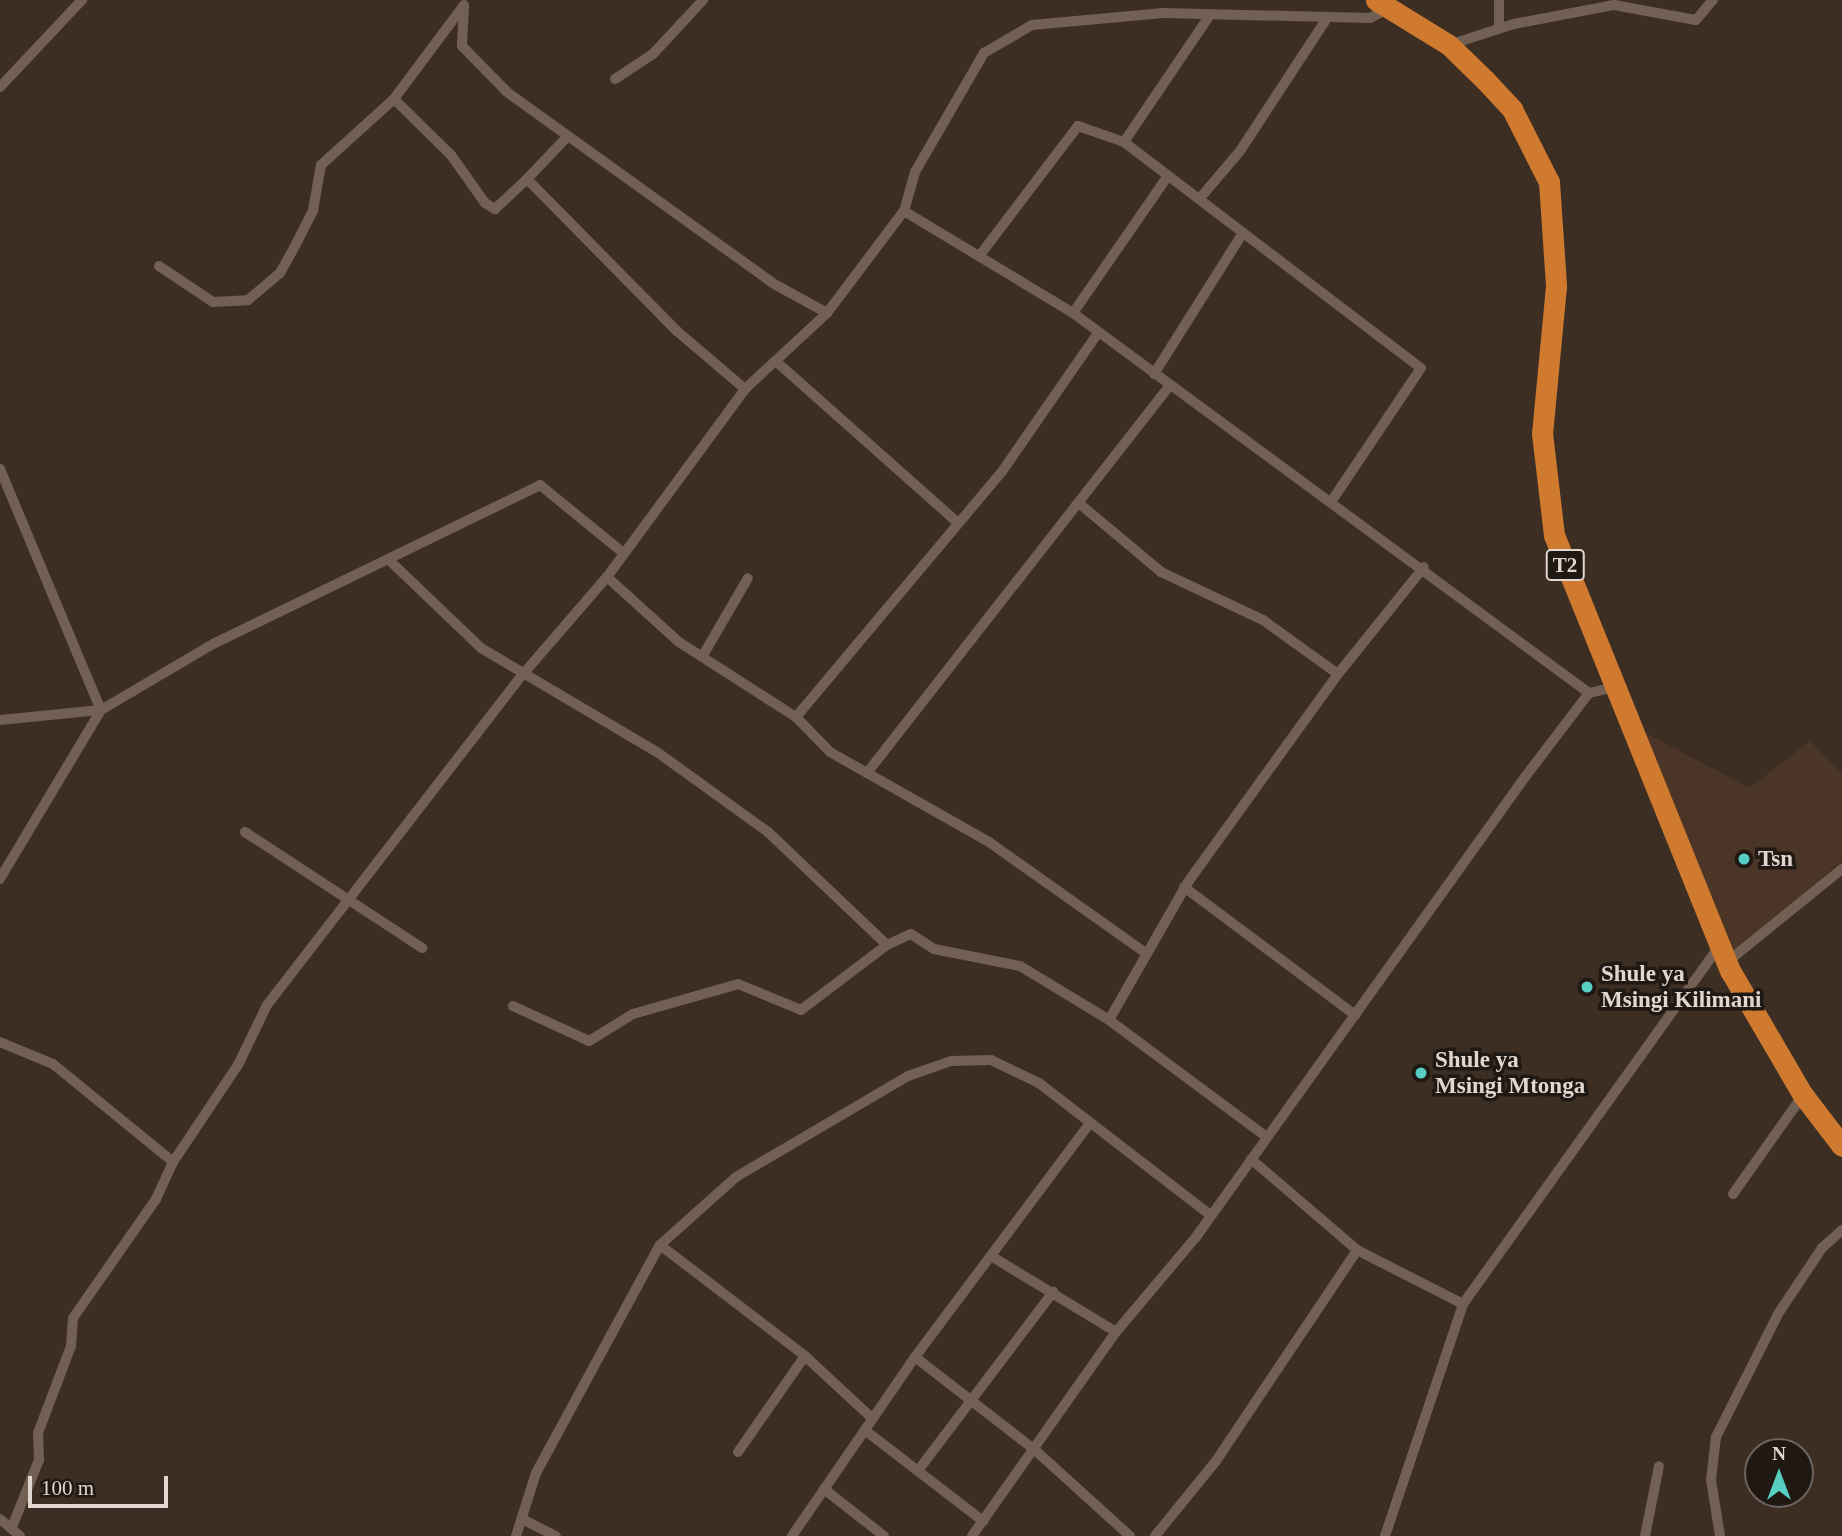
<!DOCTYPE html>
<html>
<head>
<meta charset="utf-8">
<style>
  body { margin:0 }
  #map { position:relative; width:1842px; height:1536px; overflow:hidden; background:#3d2e23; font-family:Georgia,serif }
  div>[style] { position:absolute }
  .built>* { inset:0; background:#4a3526 }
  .street>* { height:10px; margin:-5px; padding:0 5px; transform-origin:5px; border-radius:5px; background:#716053 }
  .highway>* { height:21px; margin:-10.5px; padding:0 10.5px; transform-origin:10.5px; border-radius:10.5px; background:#d07a2f }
  .dots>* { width:19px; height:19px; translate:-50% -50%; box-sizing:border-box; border:4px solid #1f1813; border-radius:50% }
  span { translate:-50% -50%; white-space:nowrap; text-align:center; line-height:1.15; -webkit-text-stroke:7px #1f1813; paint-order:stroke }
  .shield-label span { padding:2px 5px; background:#1f1813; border:2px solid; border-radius:5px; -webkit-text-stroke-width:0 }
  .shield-label { font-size:21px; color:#e2d7d0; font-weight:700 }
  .poi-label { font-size:23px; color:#e2d7d0; font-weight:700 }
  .left { translate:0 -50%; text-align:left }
  .north { position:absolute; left:1744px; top:1438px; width:70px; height:70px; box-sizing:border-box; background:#1f1813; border:2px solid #6d645f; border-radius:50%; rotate:0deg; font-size:19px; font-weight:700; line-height:28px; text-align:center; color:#e2d7d0 }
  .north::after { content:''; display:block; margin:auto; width:24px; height:32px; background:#57cec2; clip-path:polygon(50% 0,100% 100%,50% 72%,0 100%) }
  .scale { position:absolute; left:28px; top:1476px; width:140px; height:32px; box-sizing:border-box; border:4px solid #e2d7d0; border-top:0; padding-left:9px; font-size:21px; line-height:24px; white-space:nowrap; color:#e2d7d0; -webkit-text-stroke:5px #1f1813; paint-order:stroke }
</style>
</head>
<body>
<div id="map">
  <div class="built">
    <div style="clip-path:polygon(1636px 728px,1750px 788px,1810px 741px,1842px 774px,1842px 861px,1730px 955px)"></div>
  </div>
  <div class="street">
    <div style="left:1499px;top:0;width:29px;rotate:90deg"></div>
    <div style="left:464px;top:5px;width:117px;rotate:126.7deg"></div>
    <div style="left:394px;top:99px;width:80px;rotate:44.5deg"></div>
    <div style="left:451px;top:155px;width:59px;rotate:54.7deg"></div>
    <div style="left:485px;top:203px;width:12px;rotate:31deg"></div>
    <div style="left:495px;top:209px;width:44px;rotate:-43.2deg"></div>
    <div style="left:527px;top:179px;width:214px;rotate:45.4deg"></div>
    <div style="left:677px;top:331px;width:89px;rotate:40.5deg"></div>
    <div style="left:464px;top:7px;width:39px;rotate:93deg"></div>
    <div style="left:462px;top:46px;width:64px;rotate:45.6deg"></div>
    <div style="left:507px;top:92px;width:331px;rotate:35.7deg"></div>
    <div style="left:776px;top:285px;width:58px;rotate:28.8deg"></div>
    <div style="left:1449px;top:45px;width:68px;rotate:-17.9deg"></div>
    <div style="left:1514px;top:24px;width:102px;rotate:-10.8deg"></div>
    <div style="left:1614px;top:5px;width:83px;rotate:10.4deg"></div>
    <div style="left:1696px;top:20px;width:26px;rotate:-50deg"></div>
    <div style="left:615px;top:79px;width:45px;rotate:-33.3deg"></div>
    <div style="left:653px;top:54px;width:74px;rotate:-47.2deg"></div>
    <div style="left:0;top:87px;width:120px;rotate:-46.7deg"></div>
    <div style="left:1124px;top:142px;width:153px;rotate:-55.9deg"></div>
    <div style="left:527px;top:179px;width:58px;rotate:-46.4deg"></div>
    <div style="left:1201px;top:197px;width:60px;rotate:-49.7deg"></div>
    <div style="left:1240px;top:151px;width:159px;rotate:-56.8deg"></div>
    <div style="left:904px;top:211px;width:197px;rotate:31.1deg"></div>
    <div style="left:1073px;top:313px;width:641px;rotate:36.37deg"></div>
    <div style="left:980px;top:255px;width:162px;rotate:-52.8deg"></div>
    <div style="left:1078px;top:126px;width:49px;rotate:19.2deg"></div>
    <div style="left:1124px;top:142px;width:373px;rotate:37.3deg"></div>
    <div style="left:1421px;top:368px;width:158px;rotate:123.9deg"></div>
    <div style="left:159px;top:266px;width:65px;rotate:33.7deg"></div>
    <div style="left:213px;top:302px;width:35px;rotate:-3deg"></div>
    <div style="left:248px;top:300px;width:42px;rotate:-40.2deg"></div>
    <div style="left:280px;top:273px;width:33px;rotate:-61deg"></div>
    <div style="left:296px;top:244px;width:38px;rotate:-63deg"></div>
    <div style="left:313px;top:210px;width:46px;rotate:-79.9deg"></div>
    <div style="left:321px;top:165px;width:98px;rotate:-42.1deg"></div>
    <div style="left:1073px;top:313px;width:167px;rotate:-55.3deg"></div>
    <div style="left:779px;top:364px;width:239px;rotate:41.6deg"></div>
    <div style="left:1154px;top:374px;width:165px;rotate:-57.8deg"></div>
    <div style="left:0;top:469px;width:261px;rotate:67.3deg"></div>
    <div style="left:101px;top:710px;width:197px;rotate:120.9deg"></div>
    <div style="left:1081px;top:505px;width:104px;rotate:39.9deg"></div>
    <div style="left:1161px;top:572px;width:113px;rotate:25.2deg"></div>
    <div style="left:1263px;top:620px;width:92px;rotate:35.8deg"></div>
    <div style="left:389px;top:560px;width:127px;rotate:43.7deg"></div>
    <div style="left:481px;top:648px;width:204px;rotate:30.6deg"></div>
    <div style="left:657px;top:752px;width:137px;rotate:35.8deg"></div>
    <div style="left:768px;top:832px;width:164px;rotate:43.5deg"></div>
    <div style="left:607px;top:577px;width:97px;rotate:42.1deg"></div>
    <div style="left:679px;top:642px;width:139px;rotate:32.7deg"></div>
    <div style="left:796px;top:717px;width:49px;rotate:45.8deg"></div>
    <div style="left:830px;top:752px;width:183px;rotate:29.5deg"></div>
    <div style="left:989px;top:842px;width:189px;rotate:35.3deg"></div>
    <div style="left:702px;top:657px;width:91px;rotate:-59.8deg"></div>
    <div style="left:796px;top:717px;width:319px;rotate:-50deg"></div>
    <div style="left:1001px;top:473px;width:170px;rotate:-55.3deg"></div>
    <div style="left:0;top:720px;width:101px;rotate:-5.7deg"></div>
    <div style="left:101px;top:710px;width:130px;rotate:-30.5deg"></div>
    <div style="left:213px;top:644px;width:364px;rotate:-25.9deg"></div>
    <div style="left:540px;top:485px;width:104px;rotate:39.2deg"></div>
    <div style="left:867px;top:773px;width:490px;rotate:-52deg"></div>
    <div style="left:245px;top:832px;width:212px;rotate:33.2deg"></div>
    <div style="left:1184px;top:887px;width:214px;rotate:36.8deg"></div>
    <div style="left:1727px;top:962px;width:148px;rotate:-39deg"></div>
    <div style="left:513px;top:1006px;width:84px;rotate:24.7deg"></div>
    <div style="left:589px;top:1041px;width:52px;rotate:-31.5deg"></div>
    <div style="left:633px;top:1014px;width:109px;rotate:-15.9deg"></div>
    <div style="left:738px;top:984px;width:68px;rotate:22.4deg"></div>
    <div style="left:801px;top:1010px;width:108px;rotate:-37.1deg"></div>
    <div style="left:887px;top:945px;width:26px;rotate:-25deg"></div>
    <div style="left:911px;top:934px;width:27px;rotate:33deg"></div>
    <div style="left:934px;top:949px;width:88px;rotate:11.2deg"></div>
    <div style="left:1020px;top:966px;width:104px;rotate:31.2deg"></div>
    <div style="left:1109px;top:1020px;width:193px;rotate:36.6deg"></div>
    <div style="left:1109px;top:1020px;width:159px;rotate:-60.2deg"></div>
    <div style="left:1188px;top:882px;width:256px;rotate:-54.2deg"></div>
    <div style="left:1338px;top:674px;width:137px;rotate:-51.2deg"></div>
    <div style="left:0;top:1042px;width:57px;rotate:22.5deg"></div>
    <div style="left:53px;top:1064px;width:155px;rotate:39.2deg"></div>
    <div style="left:1251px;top:1159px;width:140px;rotate:40.6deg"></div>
    <div style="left:1357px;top:1250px;width:119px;rotate:27deg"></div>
    <div style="left:1733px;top:1194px;width:121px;rotate:-54.7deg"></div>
    <div style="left:660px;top:1245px;width:183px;rotate:37.4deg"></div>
    <div style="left:805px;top:1356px;width:91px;rotate:42.8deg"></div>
    <div style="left:991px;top:1256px;width:146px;rotate:31.3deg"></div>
    <div style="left:915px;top:1357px;width:152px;rotate:37.8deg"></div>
    <div style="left:1035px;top:1450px;width:128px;rotate:42.2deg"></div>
    <div style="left:866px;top:1431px;width:148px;rotate:37.6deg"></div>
    <div style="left:738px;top:1452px;width:117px;rotate:-55.1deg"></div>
    <div style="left:920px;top:1468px;width:221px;rotate:-52.9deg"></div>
    <div style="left:824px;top:1489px;width:76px;rotate:38.1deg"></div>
    <div style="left:0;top:1519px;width:26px;rotate:40deg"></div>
    <div style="left:522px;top:1519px;width:38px;rotate:27deg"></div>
    <div style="left:12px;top:1527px;width:72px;rotate:-68.1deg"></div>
    <div style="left:39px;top:1460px;width:27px;rotate:-92deg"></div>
    <div style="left:38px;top:1433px;width:93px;rotate:-69.2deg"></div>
    <div style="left:71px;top:1346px;width:28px;rotate:-86deg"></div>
    <div style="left:73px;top:1318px;width:145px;rotate:-55.1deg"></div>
    <div style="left:156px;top:1199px;width:41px;rotate:-65.3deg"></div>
    <div style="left:173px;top:1162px;width:117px;rotate:-56.2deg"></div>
    <div style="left:238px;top:1065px;width:67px;rotate:-64.2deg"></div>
    <div style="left:267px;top:1005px;width:420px;rotate:-52.3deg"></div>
    <div style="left:524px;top:673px;width:127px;rotate:-49.2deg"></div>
    <div style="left:607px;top:577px;width:233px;rotate:-53.7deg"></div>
    <div style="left:745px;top:389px;width:112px;rotate:-42.8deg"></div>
    <div style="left:827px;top:313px;width:128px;rotate:-53deg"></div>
    <div style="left:904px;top:211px;width:41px;rotate:-74.2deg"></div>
    <div style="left:915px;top:172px;width:138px;rotate:-59.9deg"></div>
    <div style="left:984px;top:53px;width:56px;rotate:-30.3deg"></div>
    <div style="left:1032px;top:25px;width:132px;rotate:-5.2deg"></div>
    <div style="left:1163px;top:13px;width:207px;rotate:1.4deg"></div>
    <div style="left:1370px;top:18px;width:17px;rotate:-28deg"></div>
    <div style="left:516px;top:1536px;width:66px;rotate:-72.4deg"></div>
    <div style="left:536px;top:1473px;width:260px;rotate:-61.5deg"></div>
    <div style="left:660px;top:1245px;width:102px;rotate:-41.8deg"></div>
    <div style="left:736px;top:1177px;width:199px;rotate:-30.4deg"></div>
    <div style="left:908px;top:1076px;width:46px;rotate:-19.2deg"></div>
    <div style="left:951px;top:1061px;width:40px;rotate:-1.4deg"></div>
    <div style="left:991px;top:1060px;width:53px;rotate:25.6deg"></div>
    <div style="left:1039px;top:1083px;width:215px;rotate:37.6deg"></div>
    <div style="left:792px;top:1536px;width:217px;rotate:-55.5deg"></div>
    <div style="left:915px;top:1357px;width:289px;rotate:-53.2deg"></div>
    <div style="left:972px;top:1536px;width:250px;rotate:-54.8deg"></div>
    <div style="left:1116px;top:1332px;width:124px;rotate:-49.9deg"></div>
    <div style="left:1196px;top:1237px;width:566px;rotate:-54.43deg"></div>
    <div style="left:1525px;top:777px;width:106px;rotate:-52.7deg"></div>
    <div style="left:1589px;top:693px;width:26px;rotate:-13deg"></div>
    <div style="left:1155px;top:1536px;width:97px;rotate:-50.9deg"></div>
    <div style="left:1216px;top:1461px;width:254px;rotate:-56.2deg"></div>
    <div style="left:1385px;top:1536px;width:245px;rotate:-71.4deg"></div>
    <div style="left:1463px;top:1304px;width:442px;rotate:-54.4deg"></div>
    <div style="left:1645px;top:1536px;width:71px;rotate:-78.7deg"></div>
    <div style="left:1720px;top:1536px;width:57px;rotate:-99.1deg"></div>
    <div style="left:1711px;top:1480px;width:43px;rotate:-83.4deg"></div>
    <div style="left:1716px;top:1437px;width:138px;rotate:-63.2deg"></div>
    <div style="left:1778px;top:1314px;width:79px;rotate:-56.3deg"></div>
    <div style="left:1822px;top:1248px;width:27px;rotate:-42deg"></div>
  </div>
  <div class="highway">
    <div style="left:1376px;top:0;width:86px;rotate:31.7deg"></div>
    <div style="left:1449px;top:45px;width:50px;rotate:44.2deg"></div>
    <div style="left:1485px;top:80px;width:40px;rotate:47deg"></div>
    <div style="left:1512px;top:109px;width:82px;rotate:63.1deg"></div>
    <div style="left:1549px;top:182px;width:104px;rotate:86.1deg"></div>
    <div style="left:1556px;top:286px;width:148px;rotate:95.4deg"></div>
    <div style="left:1542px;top:433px;width:103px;rotate:83.3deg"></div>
    <div style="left:1554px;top:535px;width:471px;rotate:68deg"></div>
    <div style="left:1731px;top:972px;width:143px;rotate:59.7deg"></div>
    <div style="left:1803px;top:1095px;width:64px;rotate:52.6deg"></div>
  </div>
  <div class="dots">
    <div style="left:1744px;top:859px;background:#57cec2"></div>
    <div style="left:1587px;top:987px;background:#57cec2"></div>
    <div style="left:1421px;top:1073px;background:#57cec2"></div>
  </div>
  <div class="shield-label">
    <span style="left:1565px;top:565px">T2</span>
  </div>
  <div class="poi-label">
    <span class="left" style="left:1758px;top:859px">Tsn</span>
    <span class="left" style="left:1601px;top:987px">Shule ya<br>Msingi Kilimani</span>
    <span class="left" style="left:1435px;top:1073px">Shule ya<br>Msingi Mtonga</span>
  </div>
  <div class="north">N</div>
  <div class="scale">100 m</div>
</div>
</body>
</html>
